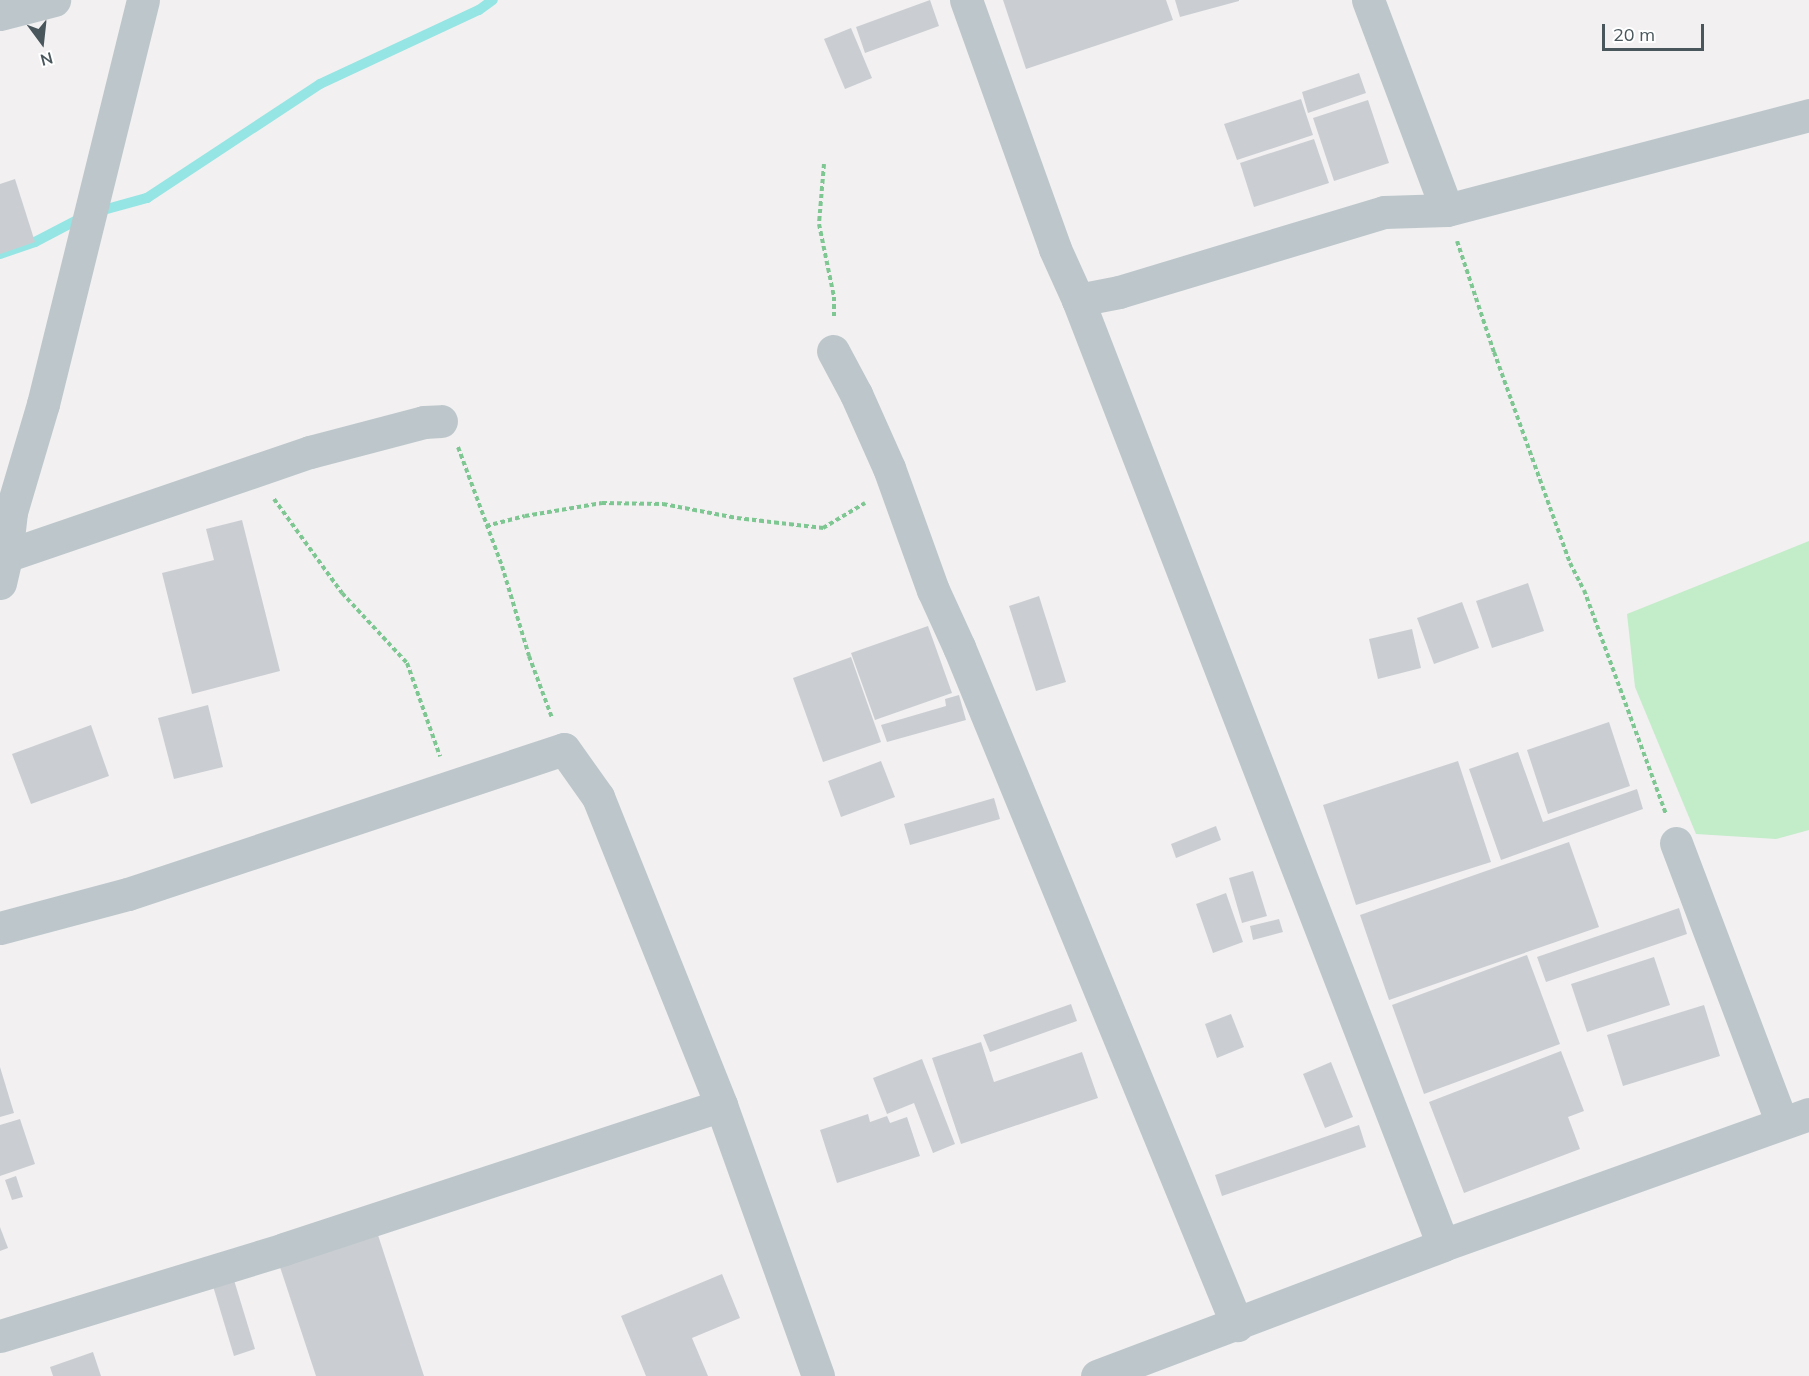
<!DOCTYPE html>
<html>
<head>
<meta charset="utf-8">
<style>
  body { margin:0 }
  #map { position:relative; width:1809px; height:1376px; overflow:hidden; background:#f2f0f1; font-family:Mulish,sans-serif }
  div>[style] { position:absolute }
  .green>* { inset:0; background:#c3ecc9 }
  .stream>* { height:10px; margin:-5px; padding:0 5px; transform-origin:5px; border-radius:5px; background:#94e5e3 }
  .building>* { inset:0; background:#caced2 }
  .path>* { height:4px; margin-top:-2px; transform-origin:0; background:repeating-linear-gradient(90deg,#7ec792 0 4.5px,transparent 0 7.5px) }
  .minor>* { height:33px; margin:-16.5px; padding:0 16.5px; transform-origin:16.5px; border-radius:16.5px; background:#bdc7cb }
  span { translate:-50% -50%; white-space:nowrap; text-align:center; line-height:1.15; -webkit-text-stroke:4.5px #fff; paint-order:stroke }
  .north { position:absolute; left:12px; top:12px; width:60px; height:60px; -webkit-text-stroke:4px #fff; paint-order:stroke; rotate:165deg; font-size:16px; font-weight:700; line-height:24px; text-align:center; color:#49575c }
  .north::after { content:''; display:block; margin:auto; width:21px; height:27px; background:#49575c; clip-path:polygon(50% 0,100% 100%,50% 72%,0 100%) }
  .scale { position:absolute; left:1602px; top:24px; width:102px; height:27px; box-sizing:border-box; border:3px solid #49575c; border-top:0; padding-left:8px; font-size:18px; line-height:21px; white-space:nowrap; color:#49575c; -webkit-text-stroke:4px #fff; paint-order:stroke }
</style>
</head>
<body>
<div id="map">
  <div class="green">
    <div style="clip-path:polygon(1809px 541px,1809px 830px,1776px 839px,1696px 834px,1635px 687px,1627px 614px)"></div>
  </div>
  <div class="stream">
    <div style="left:96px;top:212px;width:53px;rotate:-15.4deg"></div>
    <div style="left:147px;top:198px;width:207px;rotate:-33.4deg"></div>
    <div style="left:320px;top:84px;width:175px;rotate:-25deg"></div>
    <div style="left:479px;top:10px;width:17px;rotate:-36deg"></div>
    <div style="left:0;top:254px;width:37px;rotate:-19deg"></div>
    <div style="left:35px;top:242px;width:52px;rotate:-27.6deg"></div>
  </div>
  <div class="building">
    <div style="clip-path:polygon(930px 0,939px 26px,865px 53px,856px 27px)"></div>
    <div style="clip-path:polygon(1003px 0,1166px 0,1173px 20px,1026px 69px)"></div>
    <div style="clip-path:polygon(1175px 0,1239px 0,1239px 1px,1180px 17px)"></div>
    <div style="clip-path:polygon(851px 28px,872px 78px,845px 89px,824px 39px)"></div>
    <div style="clip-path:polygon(1359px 73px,1366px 93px,1308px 113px,1302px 92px)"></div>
    <div style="clip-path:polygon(1301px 99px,1313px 135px,1237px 160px,1224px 124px)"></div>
    <div style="clip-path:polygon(1368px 100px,1389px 163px,1334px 181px,1313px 118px)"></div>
    <div style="clip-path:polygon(1314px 139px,1329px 183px,1254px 207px,1240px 163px)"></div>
    <div style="clip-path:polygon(15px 179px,35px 242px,0 254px,0 184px)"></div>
    <div style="clip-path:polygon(242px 520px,280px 671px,192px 694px,162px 573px,214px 560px,206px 529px)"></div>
    <div style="clip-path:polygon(1528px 583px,1544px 631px,1492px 648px,1476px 601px)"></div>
    <div style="clip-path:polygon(1039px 596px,1066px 682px,1036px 691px,1009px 606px)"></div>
    <div style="clip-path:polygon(1462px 602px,1479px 648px,1434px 664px,1417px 618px)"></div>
    <div style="clip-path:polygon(928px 626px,952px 693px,875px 720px,851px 653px)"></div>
    <div style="clip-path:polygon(1412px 629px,1421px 668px,1378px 679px,1369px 639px)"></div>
    <div style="clip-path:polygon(851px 657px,881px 742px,823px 762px,793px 678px)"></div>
    <div style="clip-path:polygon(959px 695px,966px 720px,887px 742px,881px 725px,946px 706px,945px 699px)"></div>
    <div style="clip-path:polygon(208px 705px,223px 767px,174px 779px,158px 718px)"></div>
    <div style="clip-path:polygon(1609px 722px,1630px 786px,1548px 814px,1527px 750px)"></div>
    <div style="clip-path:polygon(91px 725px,109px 776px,31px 804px,12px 754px)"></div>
    <div style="clip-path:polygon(1518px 752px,1543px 822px,1637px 789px,1643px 809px,1501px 860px,1469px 769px)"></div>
    <div style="clip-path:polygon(881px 761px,895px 797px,841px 817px,828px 781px)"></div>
    <div style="clip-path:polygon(1458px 761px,1491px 862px,1356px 905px,1323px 805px)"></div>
    <div style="clip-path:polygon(994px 798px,1000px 819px,910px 845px,904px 824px)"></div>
    <div style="clip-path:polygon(1216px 826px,1221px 840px,1176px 858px,1171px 844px)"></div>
    <div style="clip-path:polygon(1569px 842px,1599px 927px,1389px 1000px,1360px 915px)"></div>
    <div style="clip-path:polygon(1253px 871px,1267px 916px,1242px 923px,1229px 878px)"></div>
    <div style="clip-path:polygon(1226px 893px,1243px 942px,1213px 953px,1196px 904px)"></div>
    <div style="clip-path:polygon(1679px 908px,1687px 934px,1546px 982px,1537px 957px)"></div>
    <div style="clip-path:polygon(1279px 919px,1283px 932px,1253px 940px,1250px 926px)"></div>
    <div style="clip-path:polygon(1527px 955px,1560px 1044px,1424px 1094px,1392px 1005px)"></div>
    <div style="clip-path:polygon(1654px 957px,1670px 1005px,1587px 1032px,1571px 984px)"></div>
    <div style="clip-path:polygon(1071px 1004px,1077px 1021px,990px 1052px,983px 1035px)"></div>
    <div style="clip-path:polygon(1704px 1005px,1720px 1056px,1623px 1086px,1607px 1035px)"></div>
    <div style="clip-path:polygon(1231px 1014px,1244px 1047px,1217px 1058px,1205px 1024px)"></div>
    <div style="clip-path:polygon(981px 1042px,994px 1082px,1082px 1052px,1098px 1098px,961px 1144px,932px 1058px)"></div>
    <div style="clip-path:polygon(1561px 1051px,1584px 1111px,1568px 1117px,1580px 1149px,1464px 1193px,1429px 1102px)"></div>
    <div style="clip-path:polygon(922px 1059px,955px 1144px,933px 1153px,914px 1103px,887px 1114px,873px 1078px)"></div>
    <div style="clip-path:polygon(1331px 1062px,1353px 1117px,1325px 1128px,1303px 1074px)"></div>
    <div style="clip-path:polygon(0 1067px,14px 1113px,0 1117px)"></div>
    <div style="clip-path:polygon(868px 1114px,870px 1122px,887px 1116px,890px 1123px,907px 1117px,920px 1156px,837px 1183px,820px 1130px)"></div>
    <div style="clip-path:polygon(20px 1119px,35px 1164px,0 1176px,0 1125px)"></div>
    <div style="clip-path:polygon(1359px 1125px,1366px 1147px,1222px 1196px,1215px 1175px)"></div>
    <div style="clip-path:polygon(16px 1176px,23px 1197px,12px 1200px,5px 1180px)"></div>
    <div style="clip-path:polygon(0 1227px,8px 1248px,0 1251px)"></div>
    <div style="clip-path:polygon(377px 1232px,424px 1376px,316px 1376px,279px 1264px)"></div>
    <div style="clip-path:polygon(722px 1274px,740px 1318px,692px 1338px,708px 1376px,646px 1376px,621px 1316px)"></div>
    <div style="clip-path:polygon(234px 1280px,255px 1349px,234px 1356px,213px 1286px)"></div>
    <div style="clip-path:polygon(93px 1352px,101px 1376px,53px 1376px,50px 1367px)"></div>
  </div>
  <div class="path">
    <div style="left:824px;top:164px;width:60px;rotate:94.8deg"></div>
    <div style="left:819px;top:224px;width:75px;rotate:78.4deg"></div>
    <div style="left:834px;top:297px;width:20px;rotate:90deg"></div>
    <div style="left:1457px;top:241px;width:117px;rotate:71.6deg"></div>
    <div style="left:1494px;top:352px;width:224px;rotate:70.2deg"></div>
    <div style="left:1570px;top:563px;width:30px;rotate:63deg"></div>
    <div style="left:1584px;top:590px;width:239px;rotate:69.9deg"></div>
    <div style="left:458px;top:447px;width:127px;rotate:69.7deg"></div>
    <div style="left:502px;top:566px;width:94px;rotate:73.3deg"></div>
    <div style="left:529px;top:656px;width:66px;rotate:69.6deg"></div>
    <div style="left:274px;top:499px;width:116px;rotate:54.1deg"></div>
    <div style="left:342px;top:593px;width:96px;rotate:47.1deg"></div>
    <div style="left:407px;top:663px;width:99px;rotate:70.5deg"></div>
    <div style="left:486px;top:526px;width:40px;rotate:-14.4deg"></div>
    <div style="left:525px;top:516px;width:78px;rotate:-9.6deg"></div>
    <div style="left:602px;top:503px;width:61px;rotate:0.9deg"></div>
    <div style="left:663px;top:504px;width:75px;rotate:10.7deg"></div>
    <div style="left:737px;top:518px;width:87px;rotate:6.6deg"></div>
    <div style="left:823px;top:528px;width:49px;rotate:-30.8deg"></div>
  </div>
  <div class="minor">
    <div style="left:966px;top:0;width:264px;rotate:70.3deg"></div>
    <div style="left:1055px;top:249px;width:56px;rotate:65.7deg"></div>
    <div style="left:1078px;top:300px;width:1013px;rotate:68.88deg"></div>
    <div style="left:1368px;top:0;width:224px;rotate:69.4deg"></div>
    <div style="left:0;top:14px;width:56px;rotate:-14.5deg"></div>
    <div style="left:1078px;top:300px;width:42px;rotate:-11deg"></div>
    <div style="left:1119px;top:292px;width:277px;rotate:-16.8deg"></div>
    <div style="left:1384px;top:212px;width:63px;rotate:-1.8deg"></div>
    <div style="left:1447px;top:210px;width:374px;rotate:-14.7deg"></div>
    <div style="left:833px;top:351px;width:49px;rotate:61.9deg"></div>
    <div style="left:856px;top:394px;width:81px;rotate:66deg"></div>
    <div style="left:889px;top:468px;width:130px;rotate:70.2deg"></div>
    <div style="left:933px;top:590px;width:63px;rotate:65.5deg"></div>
    <div style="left:959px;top:647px;width:733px;rotate:67.7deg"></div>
    <div style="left:0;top:558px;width:328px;rotate:-18.9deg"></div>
    <div style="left:310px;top:452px;width:118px;rotate:-14.7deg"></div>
    <div style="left:424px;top:422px;width:17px;rotate:-3deg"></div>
    <div style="left:0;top:583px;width:28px;rotate:-77deg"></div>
    <div style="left:6px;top:556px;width:44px;rotate:-83.5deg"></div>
    <div style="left:11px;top:512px;width:113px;rotate:-73.5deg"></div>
    <div style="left:43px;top:404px;width:416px;rotate:-76.1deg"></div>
    <div style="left:1676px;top:843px;width:299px;rotate:69.3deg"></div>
    <div style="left:0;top:928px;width:132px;rotate:-14.9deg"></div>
    <div style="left:128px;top:894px;width:459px;rotate:-18.4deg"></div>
    <div style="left:564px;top:749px;width:59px;rotate:54.7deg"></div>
    <div style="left:598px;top:797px;width:332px;rotate:68.2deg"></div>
    <div style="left:721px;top:1105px;width:288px;rotate:70.3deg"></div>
    <div style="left:0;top:1336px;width:297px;rotate:-17deg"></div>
    <div style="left:284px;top:1249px;width:460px;rotate:-18.2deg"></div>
    <div style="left:1097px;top:1376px;width:370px;rotate:-20.7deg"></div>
    <div style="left:1443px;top:1245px;width:389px;rotate:-19.7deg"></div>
  </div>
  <div class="north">N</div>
  <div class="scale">20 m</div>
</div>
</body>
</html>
